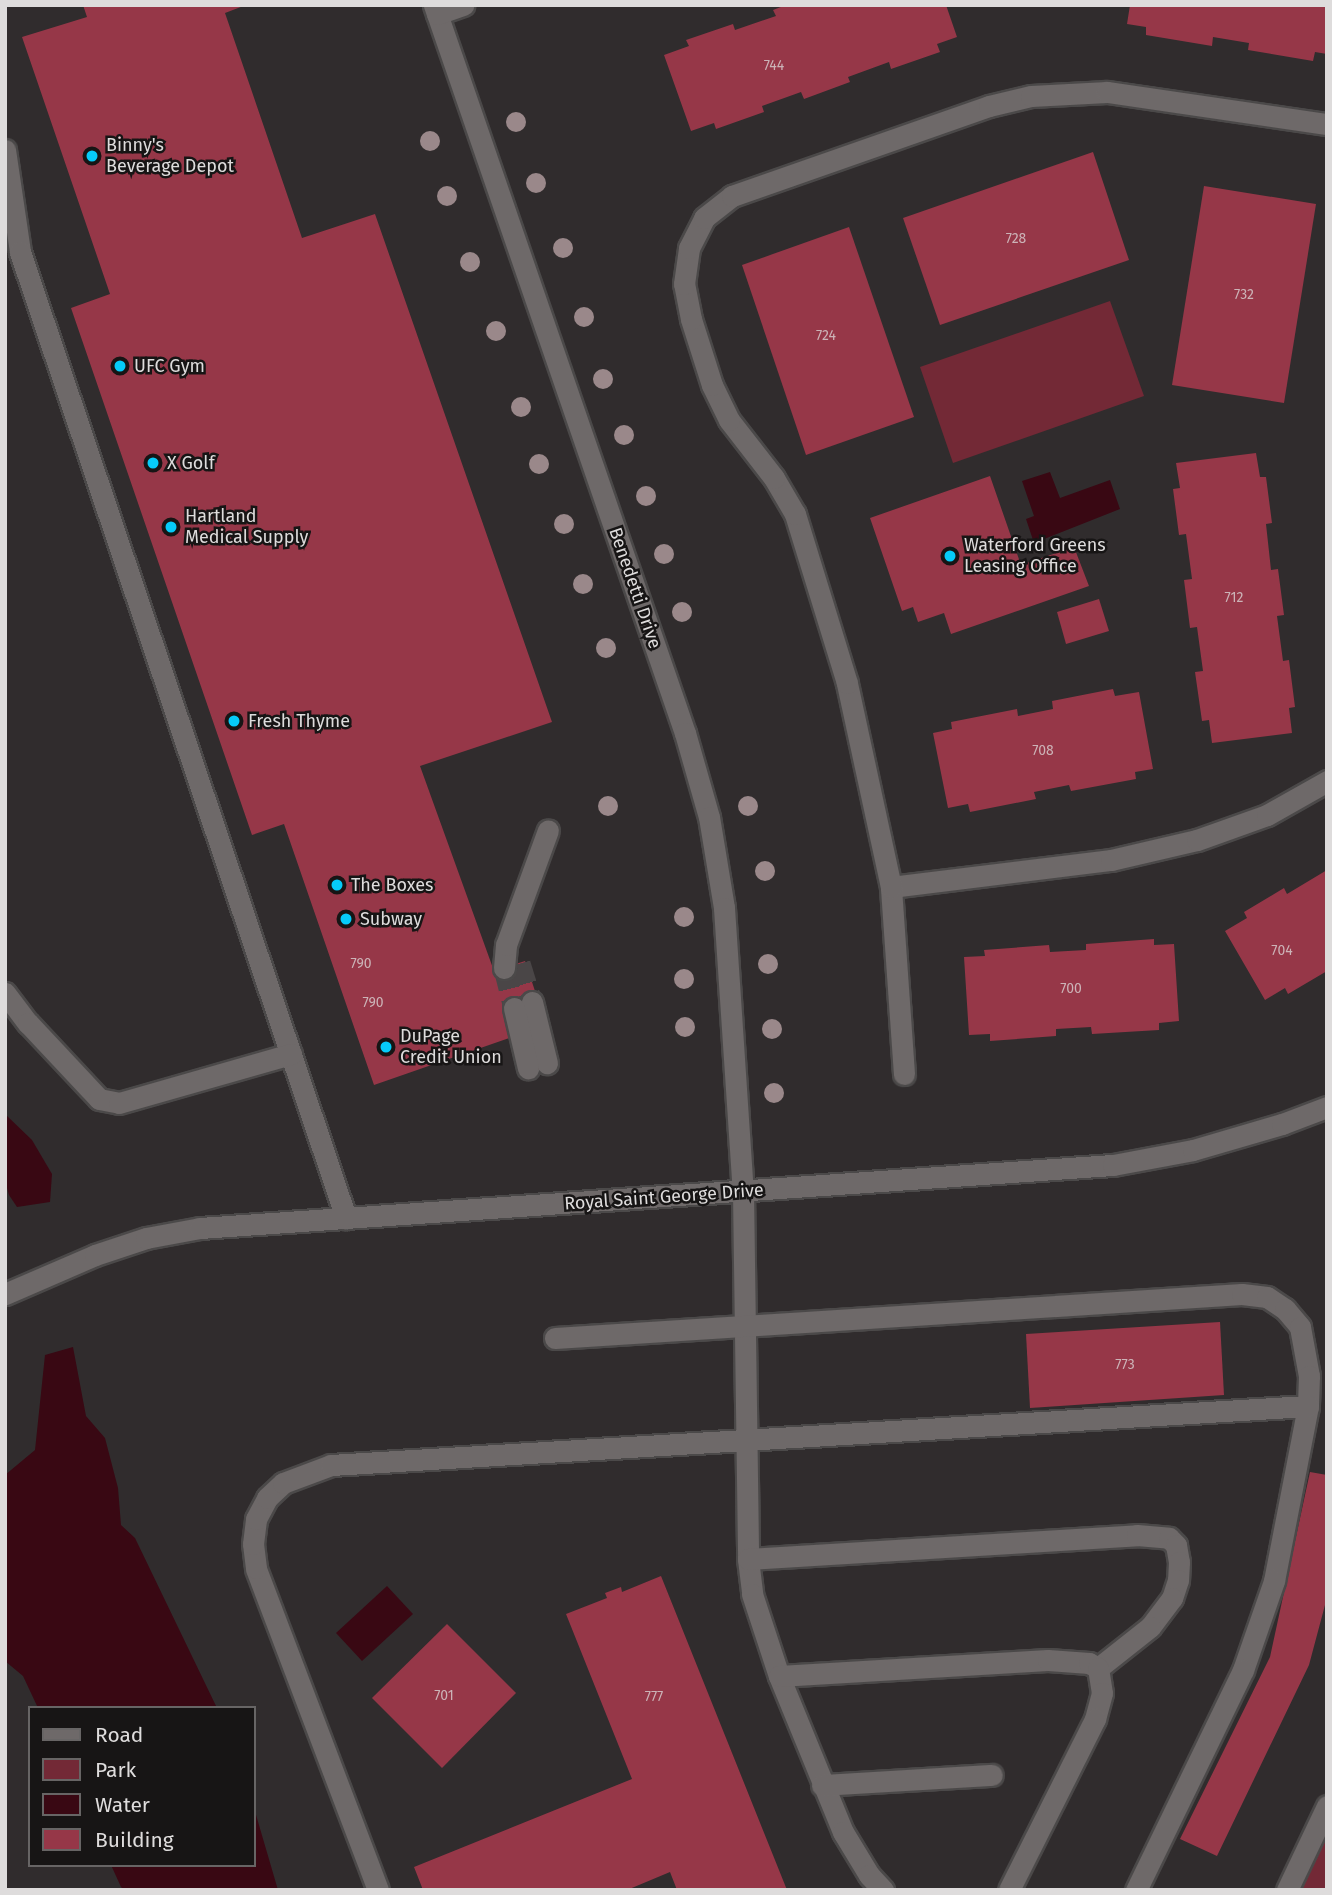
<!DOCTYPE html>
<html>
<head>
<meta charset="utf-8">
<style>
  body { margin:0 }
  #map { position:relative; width:1332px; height:1895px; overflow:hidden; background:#302c2d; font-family:"Fira Sans",sans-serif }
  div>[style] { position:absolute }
  .green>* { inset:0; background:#732936 }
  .water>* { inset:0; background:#390813 }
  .building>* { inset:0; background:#963748 }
  .minor-tunnel>* { height:21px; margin-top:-10.5px; transform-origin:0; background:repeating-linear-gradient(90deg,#4a4647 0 21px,transparent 0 31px) }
  .roads { filter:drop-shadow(2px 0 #4b4949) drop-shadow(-2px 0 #4b4949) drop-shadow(0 2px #4b4949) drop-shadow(0 -2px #4b4949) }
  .minor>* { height:21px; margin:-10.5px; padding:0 10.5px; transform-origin:10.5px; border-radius:10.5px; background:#6e6969 }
  .trees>* { width:20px; height:20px; margin:-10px; border-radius:50%; background:#9a888a }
  .dots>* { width:19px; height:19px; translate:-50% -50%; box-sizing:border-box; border:4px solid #171515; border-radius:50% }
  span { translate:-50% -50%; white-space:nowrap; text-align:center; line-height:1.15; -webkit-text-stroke:5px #171515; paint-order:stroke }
  .number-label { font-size:14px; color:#ccb3b7 }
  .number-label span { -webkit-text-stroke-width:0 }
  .poi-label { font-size:18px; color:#dedcdc }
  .left { translate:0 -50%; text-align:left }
  .street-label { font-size:18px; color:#dedcdc }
  .frame { position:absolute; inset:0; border:7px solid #dedcdc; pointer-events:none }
  .legend { position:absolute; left:28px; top:1706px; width:228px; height:161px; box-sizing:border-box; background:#171515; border:2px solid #676565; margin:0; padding:9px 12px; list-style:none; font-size:21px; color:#dedcdc }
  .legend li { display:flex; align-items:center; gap:14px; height:35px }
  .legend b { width:35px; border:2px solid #676565 }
</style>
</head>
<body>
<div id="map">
  <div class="green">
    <div style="clip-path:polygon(1110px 301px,1144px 396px,953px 463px,920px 367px)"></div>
    <div style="clip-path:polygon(1327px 1808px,1327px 1890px,1287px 1890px)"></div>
  </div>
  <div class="water">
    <div style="clip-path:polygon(1050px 472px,1060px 498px,1110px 480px,1120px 509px,1034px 543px,1026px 519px,1034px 516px,1022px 481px)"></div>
    <div style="clip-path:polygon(5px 1114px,32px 1140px,52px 1174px,50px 1202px,17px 1207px,9px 1195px,5px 1181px)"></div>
    <div style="clip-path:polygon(73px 1347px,86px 1416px,105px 1438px,118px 1488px,121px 1525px,135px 1538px,217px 1708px,38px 1708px,23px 1676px,5px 1661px,5px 1475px,35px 1450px,45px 1355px)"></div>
    <div style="clip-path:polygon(387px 1586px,413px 1614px,362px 1661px,336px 1633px)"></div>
    <div style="clip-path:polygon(254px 1808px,278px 1890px,124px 1890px,121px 1887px,111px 1865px,254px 1865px)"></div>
  </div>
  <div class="building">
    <div style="clip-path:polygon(83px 5px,246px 5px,225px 13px,302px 238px,375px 214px,552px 722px,420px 766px,494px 971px,525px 961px,538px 1000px,515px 1036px,374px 1085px,284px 824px,252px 835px,71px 308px,110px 294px,22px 37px,87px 17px)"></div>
    <div style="clip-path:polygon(786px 5px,946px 5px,957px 37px,937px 44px,940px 52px,891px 69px,889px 62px,848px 77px,850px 82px,804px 99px,801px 92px,762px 106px,764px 112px,716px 129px,714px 123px,691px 131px,664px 55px,689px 46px,686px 40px,733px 24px,735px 30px,776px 16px,773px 10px)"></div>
    <div style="clip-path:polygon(1130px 5px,1327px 5px,1327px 54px,1315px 52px,1313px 61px,1248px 50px,1249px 43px,1213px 37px,1212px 46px,1146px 35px,1146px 27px,1127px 24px)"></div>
    <div style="clip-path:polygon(1093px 152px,1129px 260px,940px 325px,903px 218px)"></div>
    <div style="clip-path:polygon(1204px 186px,1316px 204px,1284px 403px,1172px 385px)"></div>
    <div style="clip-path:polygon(849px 227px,914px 417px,806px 455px,742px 265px)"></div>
    <div style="clip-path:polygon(1256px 453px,1260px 477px,1266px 477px,1272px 523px,1266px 524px,1271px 570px,1278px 569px,1284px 615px,1277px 616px,1283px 661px,1289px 660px,1295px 707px,1289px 708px,1292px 733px,1212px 743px,1209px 720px,1202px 721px,1195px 672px,1203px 671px,1197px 627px,1190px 628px,1184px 580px,1192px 579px,1186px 534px,1179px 535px,1173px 489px,1180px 488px,1176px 463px)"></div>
    <div style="clip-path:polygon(990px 476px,1021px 565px,1074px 547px,1089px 586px,951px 634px,944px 613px,918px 622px,913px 607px,902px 611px,870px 518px)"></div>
    <div style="clip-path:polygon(1099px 599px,1109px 631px,1066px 644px,1057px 612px)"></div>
    <div style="clip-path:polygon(1113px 689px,1115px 696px,1139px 692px,1153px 769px,1135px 772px,1136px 779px,1071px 791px,1069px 785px,1034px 792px,1036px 799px,970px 812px,968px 804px,948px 808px,933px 733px,952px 729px,951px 722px,1017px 709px,1018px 716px,1053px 709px,1052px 701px)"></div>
    <div style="clip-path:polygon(1327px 870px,1327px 971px,1288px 994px,1285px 988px,1265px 1000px,1225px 931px,1247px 918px,1244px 912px,1284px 888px,1287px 894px)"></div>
    <div style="clip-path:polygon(1154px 939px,1154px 945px,1174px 944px,1179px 1021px,1159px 1023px,1159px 1030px,1092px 1034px,1091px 1027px,1056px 1029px,1056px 1036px,990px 1041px,990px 1034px,969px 1035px,964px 957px,985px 956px,984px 950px,1049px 945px,1050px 952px,1086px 950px,1086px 944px)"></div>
    <div style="clip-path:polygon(1220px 1322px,1224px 1395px,1030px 1408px,1026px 1334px)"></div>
    <div style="clip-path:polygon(1310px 1472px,1327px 1475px,1325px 1605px,1309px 1665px,1217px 1856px,1180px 1839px,1270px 1657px)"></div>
    <div style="clip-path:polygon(661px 1576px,787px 1890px,677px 1890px,670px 1872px,627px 1890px,423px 1890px,414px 1867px,632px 1779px,566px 1614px,607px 1598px,605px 1593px,621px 1587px,622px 1592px)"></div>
    <div style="clip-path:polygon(447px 1624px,516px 1693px,442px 1768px,372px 1698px)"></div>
  </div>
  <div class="minor-tunnel">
    <div style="left:520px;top:963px;width:41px;rotate:72.9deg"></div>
    <div style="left:504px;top:968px;width:41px;rotate:76deg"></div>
  </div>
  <div class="roads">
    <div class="minor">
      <div style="left:434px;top:5px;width:770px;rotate:70.98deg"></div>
      <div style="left:685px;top:733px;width:87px;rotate:74.1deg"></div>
      <div style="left:709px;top:817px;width:92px;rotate:80.6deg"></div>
      <div style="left:724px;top:908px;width:284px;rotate:86.2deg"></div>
      <div style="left:743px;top:1191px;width:368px;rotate:89.2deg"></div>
      <div style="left:748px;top:1559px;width:35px;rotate:83deg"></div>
      <div style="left:752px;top:1594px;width:86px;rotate:71.8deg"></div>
      <div style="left:779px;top:1676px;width:169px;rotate:67.7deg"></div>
      <div style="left:843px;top:1832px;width:50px;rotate:58.8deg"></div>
      <div style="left:869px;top:1875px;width:21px;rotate:47deg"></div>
      <div style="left:437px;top:14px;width:28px;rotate:-19deg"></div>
      <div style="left:5px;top:150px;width:103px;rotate:81.6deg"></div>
      <div style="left:20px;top:252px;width:1020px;rotate:71.35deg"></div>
      <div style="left:891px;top:887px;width:222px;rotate:-7deg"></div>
      <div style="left:1111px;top:860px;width:88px;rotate:-13.1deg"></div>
      <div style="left:1197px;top:840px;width:74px;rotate:-19.7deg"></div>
      <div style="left:1267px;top:815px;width:69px;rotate:-29.5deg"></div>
      <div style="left:504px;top:968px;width:23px;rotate:-85deg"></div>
      <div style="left:506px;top:945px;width:122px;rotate:-69.9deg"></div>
      <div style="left:5px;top:993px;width:38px;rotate:53deg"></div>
      <div style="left:28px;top:1023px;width:104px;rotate:46.9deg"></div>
      <div style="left:99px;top:1099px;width:20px;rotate:11deg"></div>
      <div style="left:119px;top:1103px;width:179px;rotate:-15.9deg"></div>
      <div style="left:532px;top:1002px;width:63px;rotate:76.2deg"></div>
      <div style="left:514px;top:1008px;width:62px;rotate:76.9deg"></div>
      <div style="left:904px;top:1074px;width:187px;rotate:-94deg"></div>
      <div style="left:891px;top:887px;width:209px;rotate:-102.2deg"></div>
      <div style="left:847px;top:683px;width:177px;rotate:-107.1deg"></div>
      <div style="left:795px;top:514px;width:42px;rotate:-120.3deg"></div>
      <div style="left:774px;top:478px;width:73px;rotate:-127.8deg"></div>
      <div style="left:729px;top:420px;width:39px;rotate:-116deg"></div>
      <div style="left:712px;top:385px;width:69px;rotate:-107.7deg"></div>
      <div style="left:691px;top:319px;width:36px;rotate:-101deg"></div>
      <div style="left:684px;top:284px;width:36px;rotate:-82deg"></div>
      <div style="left:689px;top:248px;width:34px;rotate:-63deg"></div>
      <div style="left:704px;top:218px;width:36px;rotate:-38deg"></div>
      <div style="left:732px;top:196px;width:272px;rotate:-19.3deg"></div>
      <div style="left:989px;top:106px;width:43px;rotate:-13.4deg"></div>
      <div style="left:1031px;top:96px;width:76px;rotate:-3deg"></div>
      <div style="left:1107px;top:92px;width:222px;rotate:8.3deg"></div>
      <div style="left:5px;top:1294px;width:98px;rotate:-23.4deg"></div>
      <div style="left:95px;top:1255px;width:54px;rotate:-18.4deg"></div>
      <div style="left:146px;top:1238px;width:55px;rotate:-10.5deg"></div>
      <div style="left:200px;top:1228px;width:915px;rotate:-3.95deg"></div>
      <div style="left:1113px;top:1165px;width:81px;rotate:-10.6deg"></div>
      <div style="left:1193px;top:1150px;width:93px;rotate:-16.3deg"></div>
      <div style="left:1282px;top:1124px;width:48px;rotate:-20.7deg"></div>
      <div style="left:555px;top:1338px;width:688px;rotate:-3.66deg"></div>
      <div style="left:1242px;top:1294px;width:25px;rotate:7deg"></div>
      <div style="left:1267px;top:1297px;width:22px;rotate:34deg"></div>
      <div style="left:1285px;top:1309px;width:23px;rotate:50deg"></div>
      <div style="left:1300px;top:1327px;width:50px;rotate:79.6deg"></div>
      <div style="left:1309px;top:1376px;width:30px;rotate:92deg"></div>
      <div style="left:1308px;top:1406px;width:178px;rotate:101deg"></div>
      <div style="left:1274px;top:1581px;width:94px;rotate:109.2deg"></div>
      <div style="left:1243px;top:1670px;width:245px;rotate:115.9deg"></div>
      <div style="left:748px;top:1559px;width:390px;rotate:-3.5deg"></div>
      <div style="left:1137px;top:1535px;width:32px;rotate:5deg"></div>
      <div style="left:1169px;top:1538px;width:10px;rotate:45deg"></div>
      <div style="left:1176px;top:1545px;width:17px;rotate:80deg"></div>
      <div style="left:1179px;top:1562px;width:18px;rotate:93deg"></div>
      <div style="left:1178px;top:1580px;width:19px;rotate:108deg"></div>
      <div style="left:1172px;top:1598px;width:36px;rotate:127deg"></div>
      <div style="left:1150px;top:1627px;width:66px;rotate:141.7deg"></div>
      <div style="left:779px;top:1676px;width:269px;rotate:-3.4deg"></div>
      <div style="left:1048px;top:1660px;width:41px;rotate:4.2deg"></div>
      <div style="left:1089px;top:1663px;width:10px;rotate:29deg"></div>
      <div style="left:1098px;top:1668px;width:25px;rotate:81deg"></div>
      <div style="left:1102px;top:1693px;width:27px;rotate:105deg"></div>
      <div style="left:1095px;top:1719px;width:191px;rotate:116.7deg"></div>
      <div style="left:822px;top:1785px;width:170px;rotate:-3.4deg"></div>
      <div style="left:378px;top:1890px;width:344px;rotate:-110.8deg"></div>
      <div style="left:256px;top:1568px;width:24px;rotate:-97deg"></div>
      <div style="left:253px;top:1544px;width:25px;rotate:-83deg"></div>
      <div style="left:256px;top:1519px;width:24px;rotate:-62deg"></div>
      <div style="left:267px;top:1498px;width:22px;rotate:-43deg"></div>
      <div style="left:283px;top:1483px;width:51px;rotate:-20.6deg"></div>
      <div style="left:331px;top:1465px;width:979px;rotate:-3.46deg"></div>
      <div style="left:1287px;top:1890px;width:93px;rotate:-64.5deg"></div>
    </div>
  </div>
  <div class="trees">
    <div style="left:516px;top:122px"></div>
    <div style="left:430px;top:141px"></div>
    <div style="left:536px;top:183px"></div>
    <div style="left:447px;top:196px"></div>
    <div style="left:563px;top:248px"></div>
    <div style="left:470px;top:262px"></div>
    <div style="left:584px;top:317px"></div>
    <div style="left:496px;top:331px"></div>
    <div style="left:603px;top:379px"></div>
    <div style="left:521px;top:407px"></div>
    <div style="left:624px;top:435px"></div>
    <div style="left:539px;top:464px"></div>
    <div style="left:646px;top:496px"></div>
    <div style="left:564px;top:524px"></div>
    <div style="left:664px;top:554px"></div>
    <div style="left:583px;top:584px"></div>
    <div style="left:682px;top:612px"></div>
    <div style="left:606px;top:648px"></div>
    <div style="left:608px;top:806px"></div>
    <div style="left:748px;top:806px"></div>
    <div style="left:765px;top:871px"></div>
    <div style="left:684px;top:917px"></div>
    <div style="left:768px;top:964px"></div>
    <div style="left:684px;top:979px"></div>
    <div style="left:685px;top:1027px"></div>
    <div style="left:772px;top:1029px"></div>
    <div style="left:774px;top:1093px"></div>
  </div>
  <div class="dots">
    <div style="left:92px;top:156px;background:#06cbf9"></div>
    <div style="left:120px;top:366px;background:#06cbf9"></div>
    <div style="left:153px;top:463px;background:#06cbf9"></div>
    <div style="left:171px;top:527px;background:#06cbf9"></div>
    <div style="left:950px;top:556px;background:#06cbf9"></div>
    <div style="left:234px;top:721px;background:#06cbf9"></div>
    <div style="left:337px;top:885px;background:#06cbf9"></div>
    <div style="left:346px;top:919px;background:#06cbf9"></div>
    <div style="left:386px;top:1047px;background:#06cbf9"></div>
  </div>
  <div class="number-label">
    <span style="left:774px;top:66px">744</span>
    <span style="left:1016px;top:239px">728</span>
    <span style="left:1244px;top:295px">732</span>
    <span style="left:826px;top:336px">724</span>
    <span style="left:1234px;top:598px">712</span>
    <span style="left:1043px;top:751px">708</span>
    <span style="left:1282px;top:951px">704</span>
    <span style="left:361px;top:964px">790</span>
    <span style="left:1071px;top:989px">700</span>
    <span style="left:373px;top:1003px">790</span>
    <span style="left:1125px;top:1365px">773</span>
    <span style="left:444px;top:1696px">701</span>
    <span style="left:654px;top:1697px">777</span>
  </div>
  <div class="poi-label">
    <span class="left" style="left:106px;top:156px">Binny's<br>Beverage Depot</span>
    <span class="left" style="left:134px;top:366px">UFC Gym</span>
    <span class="left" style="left:167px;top:463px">X Golf</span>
    <span class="left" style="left:185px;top:527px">Hartland<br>Medical Supply</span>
    <span class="left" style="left:964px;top:556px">Waterford Greens<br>Leasing Office</span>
    <span class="left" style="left:248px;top:721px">Fresh Thyme</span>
    <span class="left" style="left:351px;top:885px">The Boxes</span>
    <span class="left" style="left:360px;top:919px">Subway</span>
    <span class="left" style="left:400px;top:1047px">DuPage<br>Credit Union</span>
  </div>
  <div class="street-label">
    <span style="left:635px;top:588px;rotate:71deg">Benedetti Drive</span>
    <span style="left:664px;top:1197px;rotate:-4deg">Royal Saint George Drive</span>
  </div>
  <div class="frame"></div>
  <ul class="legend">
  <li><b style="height:9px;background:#6e6969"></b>Road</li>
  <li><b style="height:19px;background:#732936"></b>Park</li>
  <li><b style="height:19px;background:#390813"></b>Water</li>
  <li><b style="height:19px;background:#963748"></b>Building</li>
  </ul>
</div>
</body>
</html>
